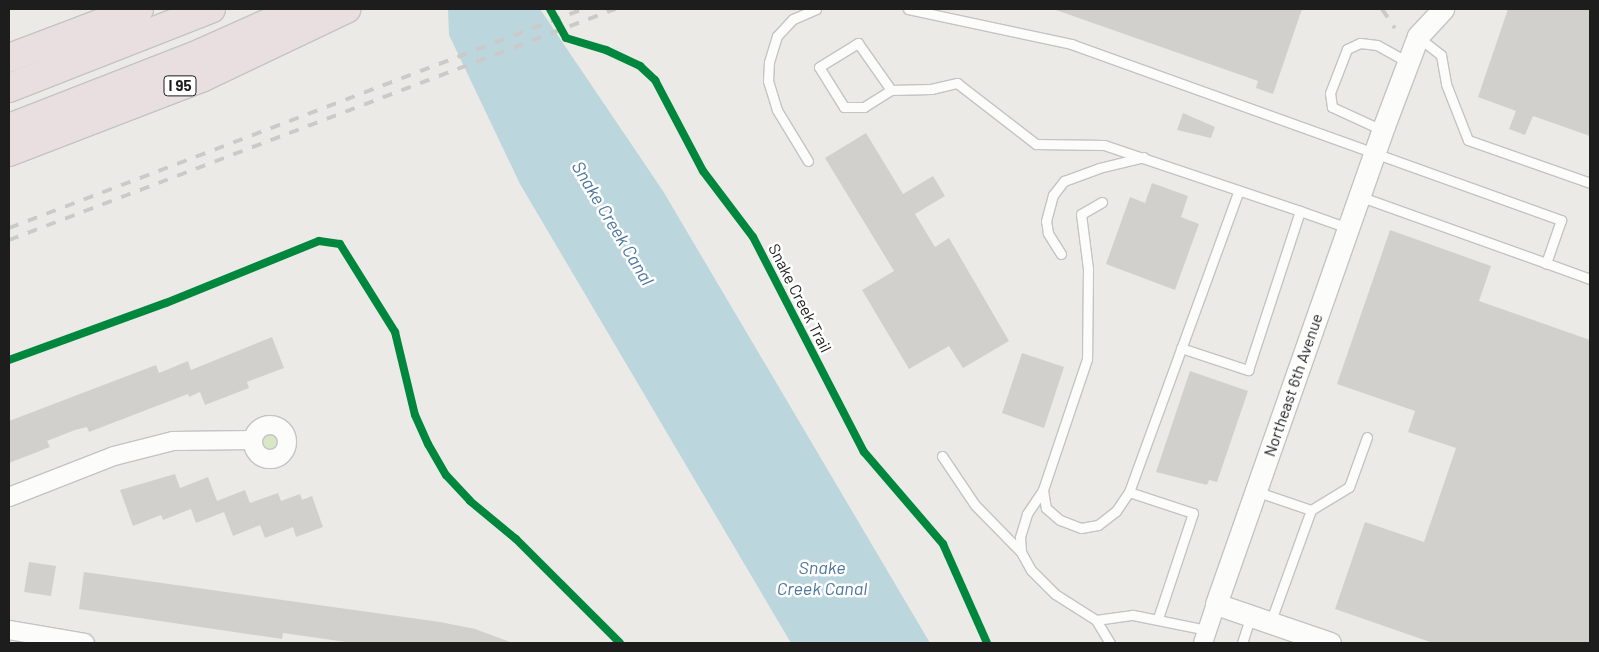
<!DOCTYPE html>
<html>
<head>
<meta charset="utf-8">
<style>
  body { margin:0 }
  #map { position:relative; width:1599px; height:652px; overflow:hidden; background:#eceae6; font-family:Barlow,sans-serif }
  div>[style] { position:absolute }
  .grass>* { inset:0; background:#d8e7c6 }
  .round { border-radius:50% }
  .water>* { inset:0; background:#bcd6dd }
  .building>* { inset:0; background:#d2d0cd }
  .roads { filter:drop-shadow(1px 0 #c4c4c2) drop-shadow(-1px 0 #c4c4c2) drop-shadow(0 1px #c4c4c2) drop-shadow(0 -1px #c4c4c2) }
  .service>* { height:9px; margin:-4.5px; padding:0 4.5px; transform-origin:4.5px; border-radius:4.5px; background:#fcfcfb }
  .minor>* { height:18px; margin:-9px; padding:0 9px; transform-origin:9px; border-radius:9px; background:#fcfcfb }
  .minor>.ring { margin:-9px; padding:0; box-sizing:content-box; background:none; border:18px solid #fcfcfb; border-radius:50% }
  .tertiary>* { height:21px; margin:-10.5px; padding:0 10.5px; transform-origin:10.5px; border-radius:10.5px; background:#fcfcfb }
  .motorway>* { height:28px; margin:-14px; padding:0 14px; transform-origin:14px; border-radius:14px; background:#e9dfe0 }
  .rail>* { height:4px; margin-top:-2px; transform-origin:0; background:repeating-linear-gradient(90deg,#cacac9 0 10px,transparent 0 20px) }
  .cycleway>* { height:8px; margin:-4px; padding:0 4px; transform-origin:4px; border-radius:4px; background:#00873e }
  span { translate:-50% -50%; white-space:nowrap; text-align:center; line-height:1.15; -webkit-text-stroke:5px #fff; paint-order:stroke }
  .shield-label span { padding:1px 4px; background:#fff; border:1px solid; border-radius:4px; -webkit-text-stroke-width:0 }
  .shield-label { font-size:15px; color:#1d1d1d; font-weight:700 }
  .street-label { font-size:16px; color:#1d1d1d }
  .water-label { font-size:18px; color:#4c76a0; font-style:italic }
  .frame { position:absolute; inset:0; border:10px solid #1d1d1d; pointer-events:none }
</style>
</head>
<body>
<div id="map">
  <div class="grass">
    <div class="round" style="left:260px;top:433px;width:18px;height:18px"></div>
  </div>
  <div class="water">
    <div style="clip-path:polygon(448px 9px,540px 9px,663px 191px,930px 643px,791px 643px,520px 184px,449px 35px)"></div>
  </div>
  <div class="building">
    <div style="clip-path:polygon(1053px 9px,1302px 9px,1273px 94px,1256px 88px,1258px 81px)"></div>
    <div style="clip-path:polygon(1508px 9px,1590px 9px,1590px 136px,1533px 116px,1525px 135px,1509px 129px,1516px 111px,1478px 97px)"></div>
    <div style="clip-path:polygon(1183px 113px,1215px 127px,1211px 138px,1177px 130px)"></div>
    <div style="clip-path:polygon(866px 133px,903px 194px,933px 176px,945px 196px,915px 214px,935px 247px,949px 238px,1009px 341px,963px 368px,949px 346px,909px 369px,862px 290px,894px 271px,825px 158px)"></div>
    <div style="clip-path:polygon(1152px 183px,1188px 196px,1181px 217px,1199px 224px,1175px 290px,1106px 264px,1130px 197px,1145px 203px)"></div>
    <div style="clip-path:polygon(1390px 230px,1491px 266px,1479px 301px,1590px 340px,1590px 643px,1433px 643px,1335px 609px,1365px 522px,1424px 542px,1456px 448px,1408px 432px,1415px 411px,1337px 384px)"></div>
    <div style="clip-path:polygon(272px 337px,284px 368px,247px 382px,249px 388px,205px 405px,200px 392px,189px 397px,188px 394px,89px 432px,87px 427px,75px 430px,47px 441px,50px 447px,9px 463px,9px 421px,156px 365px,159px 373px,188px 361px,191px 370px)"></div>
    <div style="clip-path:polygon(1022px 353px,1064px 367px,1044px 428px,1002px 413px)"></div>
    <div style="clip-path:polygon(1190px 371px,1248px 391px,1217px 482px,1209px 480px,1207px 485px,1156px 472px)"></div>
    <div style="clip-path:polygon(175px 474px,180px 488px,208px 477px,217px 501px,245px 490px,250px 503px,278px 493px,281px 501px,300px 494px,302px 500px,312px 496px,323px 527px,296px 537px,293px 527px,265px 538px,260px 525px,233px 536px,224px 512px,196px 523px,191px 509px,163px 520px,161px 515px,133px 526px,120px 490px)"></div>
    <div style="clip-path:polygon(29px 562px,56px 566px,51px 596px,24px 592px)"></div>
    <div style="clip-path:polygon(84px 572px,440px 622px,475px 629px,510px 642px,353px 643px,283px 633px,282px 639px,79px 609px)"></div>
  </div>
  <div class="roads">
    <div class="service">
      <div style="left:908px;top:9px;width:167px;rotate:12.1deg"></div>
      <div style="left:1071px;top:44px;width:521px;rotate:19.76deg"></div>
      <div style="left:1561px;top:220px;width:46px;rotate:109.2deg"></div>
      <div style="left:1546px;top:263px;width:199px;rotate:-160.3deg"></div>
      <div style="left:1418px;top:37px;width:29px;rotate:38deg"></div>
      <div style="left:1441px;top:55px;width:29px;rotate:80deg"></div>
      <div style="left:1446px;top:84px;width:60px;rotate:68.6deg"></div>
      <div style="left:1468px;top:140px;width:129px;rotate:19.4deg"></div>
      <div style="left:891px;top:90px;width:32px;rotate:148deg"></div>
      <div style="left:864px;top:107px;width:20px;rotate:180deg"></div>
      <div style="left:844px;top:107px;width:47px;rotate:-122deg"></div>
      <div style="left:819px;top:67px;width:46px;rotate:-31.6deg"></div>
      <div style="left:858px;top:43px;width:57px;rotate:54.9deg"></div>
      <div style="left:891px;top:90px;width:40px;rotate:-1.4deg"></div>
      <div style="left:931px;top:89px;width:27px;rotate:-13deg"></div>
      <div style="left:957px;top:83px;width:100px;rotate:37.7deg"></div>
      <div style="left:1036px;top:144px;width:68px;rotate:0.8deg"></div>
      <div style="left:1104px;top:145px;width:207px;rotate:18.6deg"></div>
      <div style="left:1382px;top:130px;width:55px;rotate:-155.3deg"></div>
      <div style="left:1332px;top:107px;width:14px;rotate:-98deg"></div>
      <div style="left:1330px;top:93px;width:47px;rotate:-68.9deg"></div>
      <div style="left:1347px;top:49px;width:14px;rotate:-25deg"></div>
      <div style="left:1360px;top:43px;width:17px;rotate:7deg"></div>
      <div style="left:1377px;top:45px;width:35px;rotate:29deg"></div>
      <div style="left:808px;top:161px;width:60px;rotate:-121.3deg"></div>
      <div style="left:777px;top:110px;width:30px;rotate:-107deg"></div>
      <div style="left:768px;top:81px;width:19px;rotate:-87deg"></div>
      <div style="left:769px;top:62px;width:27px;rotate:-73deg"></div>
      <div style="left:777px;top:36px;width:23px;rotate:-47deg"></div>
      <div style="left:793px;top:19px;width:25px;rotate:-23deg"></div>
      <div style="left:1102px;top:202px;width:24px;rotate:150deg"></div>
      <div style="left:1081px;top:214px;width:55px;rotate:82.7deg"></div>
      <div style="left:1088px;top:269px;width:90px;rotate:90.6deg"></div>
      <div style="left:1087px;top:359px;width:138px;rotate:108.6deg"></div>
      <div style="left:1043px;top:490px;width:18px;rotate:81deg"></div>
      <div style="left:1046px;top:508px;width:18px;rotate:41deg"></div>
      <div style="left:1060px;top:520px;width:22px;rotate:21deg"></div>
      <div style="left:1081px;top:528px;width:17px;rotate:-10deg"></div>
      <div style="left:1098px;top:525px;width:23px;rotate:-38deg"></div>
      <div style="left:1116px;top:511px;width:23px;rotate:-56deg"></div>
      <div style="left:1129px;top:492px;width:321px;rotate:-70deg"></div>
      <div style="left:1061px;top:254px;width:25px;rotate:-122deg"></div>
      <div style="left:1048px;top:233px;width:12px;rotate:-99deg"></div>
      <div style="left:1046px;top:221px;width:27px;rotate:-75deg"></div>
      <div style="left:1053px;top:195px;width:18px;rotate:-52deg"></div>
      <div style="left:1064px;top:181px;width:37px;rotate:-20deg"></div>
      <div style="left:1099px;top:168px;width:46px;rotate:-13.7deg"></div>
      <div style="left:1546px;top:263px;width:47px;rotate:20deg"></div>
      <div style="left:1181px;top:348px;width:71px;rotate:18.2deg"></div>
      <div style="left:1248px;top:370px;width:167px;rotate:-71.9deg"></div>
      <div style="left:1300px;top:211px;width:51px;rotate:19.5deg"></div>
      <div style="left:942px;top:456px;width:59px;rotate:56deg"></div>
      <div style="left:975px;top:505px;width:66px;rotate:45.6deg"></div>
      <div style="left:1043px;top:490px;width:29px;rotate:124deg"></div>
      <div style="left:1027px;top:514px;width:24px;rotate:107deg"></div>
      <div style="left:1020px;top:537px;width:15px;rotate:86deg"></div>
      <div style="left:1021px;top:552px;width:21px;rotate:61deg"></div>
      <div style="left:1031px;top:570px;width:34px;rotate:45deg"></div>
      <div style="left:1055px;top:594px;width:49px;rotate:32.4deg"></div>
      <div style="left:1096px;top:620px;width:27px;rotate:59deg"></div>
      <div style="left:1255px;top:491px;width:59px;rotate:18.7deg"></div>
      <div style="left:1311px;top:510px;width:120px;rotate:109.9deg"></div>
      <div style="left:1129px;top:492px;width:67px;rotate:18.2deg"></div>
      <div style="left:1193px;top:513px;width:111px;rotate:108.4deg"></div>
      <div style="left:1311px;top:510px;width:44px;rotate:-31.2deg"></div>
      <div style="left:1349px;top:487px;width:53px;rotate:-70.2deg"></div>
      <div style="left:1096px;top:620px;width:37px;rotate:-8deg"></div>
      <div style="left:1133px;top:615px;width:76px;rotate:11.5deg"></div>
      <div style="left:1242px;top:643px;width:28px;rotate:-72deg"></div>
    </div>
    <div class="minor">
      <div class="ring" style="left:253px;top:425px;width:16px;height:16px"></div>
      <div style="left:9px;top:497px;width:113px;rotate:-21.3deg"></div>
      <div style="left:114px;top:456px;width:61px;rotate:-14.3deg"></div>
      <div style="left:173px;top:441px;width:80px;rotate:-0.7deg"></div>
      <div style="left:9px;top:630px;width:77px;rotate:9.7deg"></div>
      <div style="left:1203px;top:643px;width:41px;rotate:-71.6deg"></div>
    </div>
    <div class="tertiary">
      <div style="left:1330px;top:643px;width:120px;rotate:-161.1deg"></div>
      <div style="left:1216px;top:604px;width:507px;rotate:-70.64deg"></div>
      <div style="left:1384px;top:126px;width:96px;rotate:-69.3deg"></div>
      <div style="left:1418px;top:36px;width:37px;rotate:-47deg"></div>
    </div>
    <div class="motorway">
      <div style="left:9px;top:58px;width:139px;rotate:-20.7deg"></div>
      <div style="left:9px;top:88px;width:217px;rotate:-21.4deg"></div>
      <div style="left:9px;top:128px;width:206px;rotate:-21.3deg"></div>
      <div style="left:201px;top:53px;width:108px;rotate:-24deg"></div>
      <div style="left:9px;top:152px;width:206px;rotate:-21.1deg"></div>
      <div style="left:201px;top:78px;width:161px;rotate:-25.4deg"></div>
    </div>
  </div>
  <div class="rail">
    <div style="left:1382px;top:9px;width:23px;rotate:56deg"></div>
    <div style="left:9px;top:228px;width:614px;rotate:-20.88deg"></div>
    <div style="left:9px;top:240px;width:649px;rotate:-20.87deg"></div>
  </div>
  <div class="cycleway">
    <div style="left:550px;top:9px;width:33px;rotate:61deg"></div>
    <div style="left:566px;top:38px;width:42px;rotate:16.7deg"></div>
    <div style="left:606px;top:50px;width:38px;rotate:25deg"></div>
    <div style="left:640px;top:66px;width:21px;rotate:43deg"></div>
    <div style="left:655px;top:80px;width:103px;rotate:62.2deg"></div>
    <div style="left:703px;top:171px;width:83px;rotate:52.9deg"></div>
    <div style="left:753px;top:237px;width:242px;rotate:62.7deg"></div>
    <div style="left:864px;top:452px;width:121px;rotate:49.3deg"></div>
    <div style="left:943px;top:544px;width:108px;rotate:66deg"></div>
    <div style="left:9px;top:360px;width:167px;rotate:-20deg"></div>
    <div style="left:166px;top:303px;width:165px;rotate:-22.1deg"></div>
    <div style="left:319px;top:241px;width:21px;rotate:8deg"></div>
    <div style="left:340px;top:244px;width:104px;rotate:58deg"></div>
    <div style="left:395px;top:332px;width:85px;rotate:76.5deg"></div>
    <div style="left:415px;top:415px;width:32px;rotate:66deg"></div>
    <div style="left:428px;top:444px;width:36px;rotate:60deg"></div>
    <div style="left:446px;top:475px;width:35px;rotate:47deg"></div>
    <div style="left:470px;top:501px;width:60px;rotate:39.6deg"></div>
    <div style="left:516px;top:539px;width:147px;rotate:45deg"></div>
  </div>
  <div class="shield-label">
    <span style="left:180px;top:86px">I 95</span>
  </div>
  <div class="street-label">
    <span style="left:800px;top:298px;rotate:63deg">Snake Creek Trail</span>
    <span style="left:1293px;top:385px;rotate:-71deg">Northeast 6th Avenue</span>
  </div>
  <div class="water-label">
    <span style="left:613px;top:223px;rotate:59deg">Snake Creek Canal</span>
    <span style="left:822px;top:578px">Snake<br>Creek Canal</span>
  </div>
  <div class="frame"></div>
</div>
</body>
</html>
